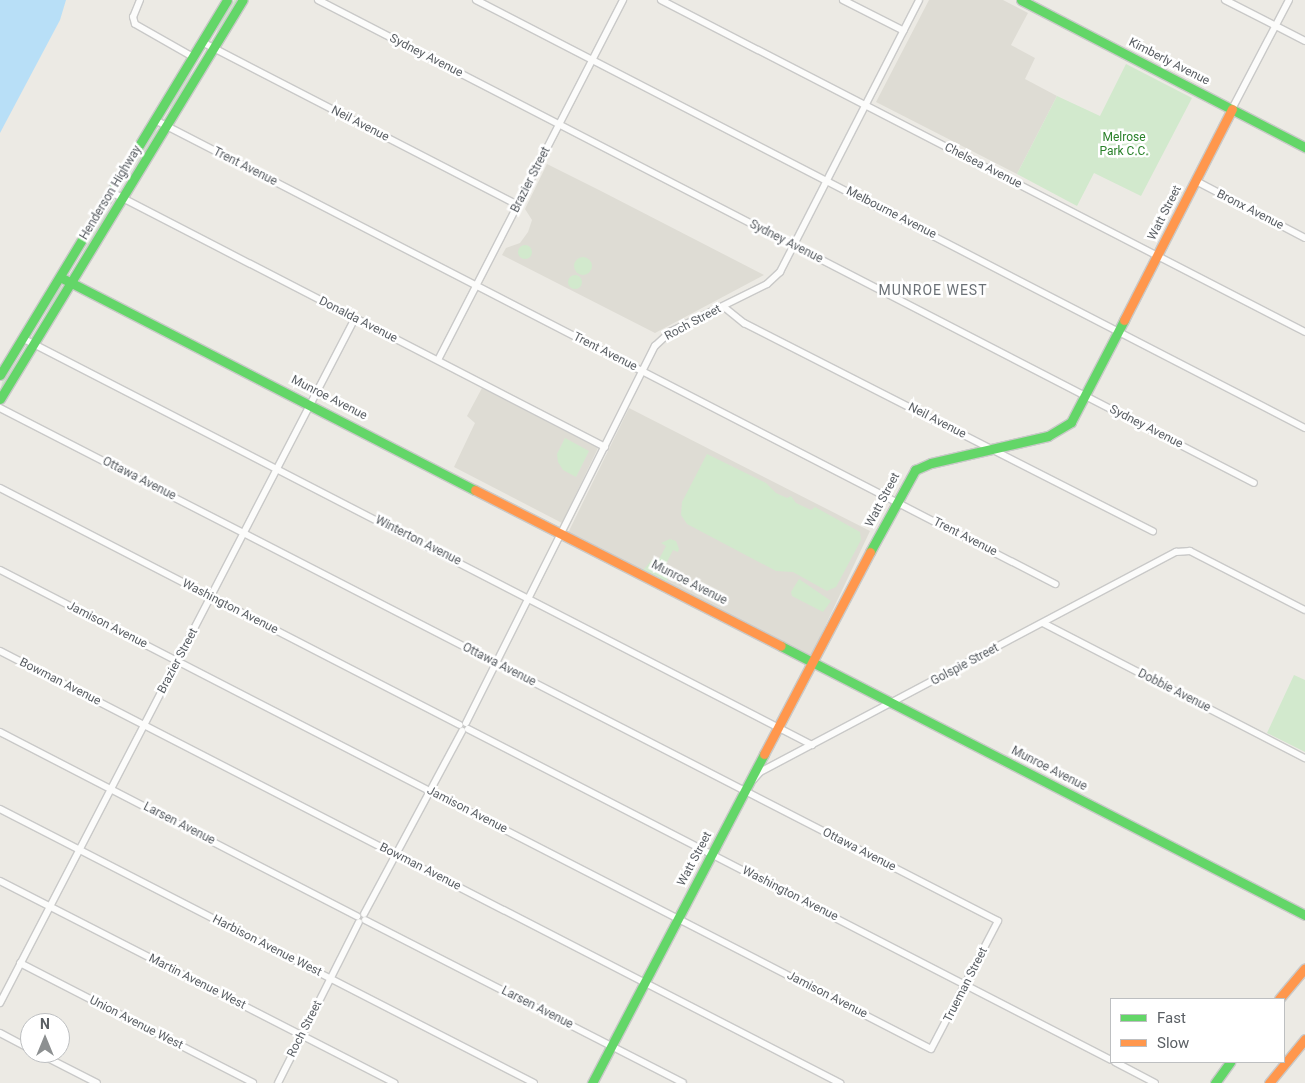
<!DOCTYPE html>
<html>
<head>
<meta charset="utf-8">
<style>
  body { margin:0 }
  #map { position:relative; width:1305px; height:1083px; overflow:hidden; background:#eceae4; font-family:Roboto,sans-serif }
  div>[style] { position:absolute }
  .education>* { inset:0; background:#dedcd4 }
  .green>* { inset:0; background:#d2e9cd }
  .round { border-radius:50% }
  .water>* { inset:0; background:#b8dff7 }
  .roads { filter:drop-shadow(1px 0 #c9c9c8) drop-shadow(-1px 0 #c9c9c8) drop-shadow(0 1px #c9c9c8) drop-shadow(0 -1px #c9c9c8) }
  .street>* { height:6px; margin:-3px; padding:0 3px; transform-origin:3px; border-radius:3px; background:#fcfcfb }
  .fast>* { height:9px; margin:-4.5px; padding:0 4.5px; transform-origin:4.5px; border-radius:4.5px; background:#63d668 }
  .slow>* { height:9px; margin:-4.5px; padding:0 4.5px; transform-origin:4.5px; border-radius:4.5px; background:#ff974d }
  span { translate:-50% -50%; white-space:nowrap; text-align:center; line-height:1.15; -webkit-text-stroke:5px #fff; paint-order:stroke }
  .street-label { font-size:12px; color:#5a5f64 }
  .park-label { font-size:12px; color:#2b822b }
  .neighbourhood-label { font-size:14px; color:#6b7176; letter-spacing:1px }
  .legend { position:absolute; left:1110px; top:998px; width:175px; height:65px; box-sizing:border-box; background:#fff; border:1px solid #bdbfc1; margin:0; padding:6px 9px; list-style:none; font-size:15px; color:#5a5f64 }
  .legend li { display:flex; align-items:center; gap:10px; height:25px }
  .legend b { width:25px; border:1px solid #bdbfc1 }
  .north { position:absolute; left:20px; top:1013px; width:50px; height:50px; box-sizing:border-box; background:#fff; border:1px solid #bdbfc1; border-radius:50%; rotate:0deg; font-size:14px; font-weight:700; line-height:20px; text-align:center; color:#5a5f64 }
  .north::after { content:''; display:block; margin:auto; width:18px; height:22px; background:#8d9091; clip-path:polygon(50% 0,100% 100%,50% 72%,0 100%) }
</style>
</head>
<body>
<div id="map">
  <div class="education">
    <div style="clip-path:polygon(929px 0,1003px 0,1028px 13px,1011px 45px,1035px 58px,1025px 79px,1057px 96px,1017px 174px,876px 102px)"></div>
    <div style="clip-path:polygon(547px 164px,599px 190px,764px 275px,655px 333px,502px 255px,506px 248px,520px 243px,528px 232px,532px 220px,525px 209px)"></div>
    <div style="clip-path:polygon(482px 388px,598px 448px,562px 523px,454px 467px,475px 423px,467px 416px)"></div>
    <div style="clip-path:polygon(629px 408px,870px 531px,811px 656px,568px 533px)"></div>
  </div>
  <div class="green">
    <div style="clip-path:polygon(234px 0,239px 0,215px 39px,218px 27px)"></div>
    <div style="clip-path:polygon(1126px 64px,1192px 98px,1141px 196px,1094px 173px,1077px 206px,1017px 174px,1057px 96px,1100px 116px)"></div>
    <div style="clip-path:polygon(193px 67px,186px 87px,167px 117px,173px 100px)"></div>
    <div style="clip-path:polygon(160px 128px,123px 189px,153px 133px)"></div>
    <div style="clip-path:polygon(117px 200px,75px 270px,74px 269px,100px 220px)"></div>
    <div class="round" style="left:518px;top:245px;width:14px;height:14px"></div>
    <div class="round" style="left:574px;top:257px;width:18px;height:18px"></div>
    <div class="round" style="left:568px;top:275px;width:14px;height:14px"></div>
    <div style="clip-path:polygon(65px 284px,35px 334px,59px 288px)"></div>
    <div style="clip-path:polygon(27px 346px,28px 347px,0 393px,2px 382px)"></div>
    <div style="clip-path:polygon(565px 438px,589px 451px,576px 477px,563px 470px,558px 462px,557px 454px)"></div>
    <div style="clip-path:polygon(707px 454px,766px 483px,776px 493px,787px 498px,791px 496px,796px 503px,811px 510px,815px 507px,860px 532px,861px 540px,836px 587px,827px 591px,793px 572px,776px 571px,687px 524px,681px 515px,682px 502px)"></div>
    <div style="clip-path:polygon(670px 539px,676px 541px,679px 549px,678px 552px,673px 550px,665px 566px,669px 569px,667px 582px,643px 570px,652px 560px,657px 563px,666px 546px,661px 543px)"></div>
    <div style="clip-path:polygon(799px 579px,831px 601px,823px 612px,792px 596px,791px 592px)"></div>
    <div style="clip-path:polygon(1294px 675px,1305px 680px,1305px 752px,1267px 733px)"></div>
  </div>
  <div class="water">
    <div style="clip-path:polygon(0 0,66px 0,60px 20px,0 133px)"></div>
  </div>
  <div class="roads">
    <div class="street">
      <div style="left:140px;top:0;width:18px;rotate:112deg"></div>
      <div style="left:133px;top:17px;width:7px;rotate:74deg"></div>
      <div style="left:135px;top:24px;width:67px;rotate:29.6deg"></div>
      <div style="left:318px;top:0;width:1053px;rotate:27.29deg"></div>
      <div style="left:476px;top:0;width:933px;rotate:27.31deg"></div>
      <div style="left:661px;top:0;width:725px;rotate:27.27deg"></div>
      <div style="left:843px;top:0;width:68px;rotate:26.9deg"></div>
      <div style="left:1225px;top:0;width:90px;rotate:27.1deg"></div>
      <div style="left:202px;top:42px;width:356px;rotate:27.3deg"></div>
      <div style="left:1232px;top:109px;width:123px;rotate:-62.4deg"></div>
      <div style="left:155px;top:120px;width:1013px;rotate:27.27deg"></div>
      <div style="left:1196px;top:181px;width:123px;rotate:27.6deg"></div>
      <div style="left:111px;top:192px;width:556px;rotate:27.3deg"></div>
      <div style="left:724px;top:307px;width:26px;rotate:39deg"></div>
      <div style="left:744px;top:323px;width:459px;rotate:27deg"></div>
      <div style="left:22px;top:338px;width:889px;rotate:27.26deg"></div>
      <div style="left:438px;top:360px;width:405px;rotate:-62.8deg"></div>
      <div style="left:0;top:408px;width:1122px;rotate:27.2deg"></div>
      <div style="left:998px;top:921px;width:144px;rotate:117.6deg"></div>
      <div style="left:931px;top:1049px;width:1047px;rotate:-152.77deg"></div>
      <div style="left:0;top:488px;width:517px;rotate:27.26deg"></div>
      <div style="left:1043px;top:623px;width:295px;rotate:27.3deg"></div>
      <div style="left:0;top:651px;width:945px;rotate:27.22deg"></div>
      <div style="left:466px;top:723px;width:422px;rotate:-63.4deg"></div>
      <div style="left:655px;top:346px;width:21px;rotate:-43deg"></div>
      <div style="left:670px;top:332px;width:108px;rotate:-26.3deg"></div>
      <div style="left:767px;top:284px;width:18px;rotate:-43deg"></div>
      <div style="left:780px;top:272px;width:305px;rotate:-62.9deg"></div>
      <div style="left:468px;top:729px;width:723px;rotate:27.24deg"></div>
      <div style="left:0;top:732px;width:402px;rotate:27.3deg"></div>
      <div style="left:754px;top:779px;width:9px;rotate:-49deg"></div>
      <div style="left:760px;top:772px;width:471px;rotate:-27.9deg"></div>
      <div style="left:1176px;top:552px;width:14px;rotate:-4deg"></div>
      <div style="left:1190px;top:551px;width:129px;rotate:27.2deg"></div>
      <div style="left:0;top:809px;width:600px;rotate:27.16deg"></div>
      <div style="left:0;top:881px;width:443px;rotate:27.1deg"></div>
      <div style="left:364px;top:914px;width:208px;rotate:-61.8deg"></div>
      <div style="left:365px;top:920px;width:357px;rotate:27.1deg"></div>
      <div style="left:20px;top:963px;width:262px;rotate:27.2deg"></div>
      <div style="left:0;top:1003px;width:772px;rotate:-62.6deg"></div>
      <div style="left:0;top:1033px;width:34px;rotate:28deg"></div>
      <div style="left:38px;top:1053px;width:66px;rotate:27deg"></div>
      <div style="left:1115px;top:1062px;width:45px;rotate:27.7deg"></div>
      <div style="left:278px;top:1083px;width:180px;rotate:-63.3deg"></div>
    </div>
    <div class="fast">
      <div style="left:1021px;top:0;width:320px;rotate:27.4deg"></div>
      <div style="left:60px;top:277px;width:466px;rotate:27.2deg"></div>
      <div style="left:0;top:375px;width:438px;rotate:-58.8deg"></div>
      <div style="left:0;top:399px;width:467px;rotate:-58.7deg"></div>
      <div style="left:870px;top:552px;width:94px;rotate:-61.2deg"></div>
      <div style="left:915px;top:470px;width:17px;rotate:-24deg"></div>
      <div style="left:931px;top:463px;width:120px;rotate:-13deg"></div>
      <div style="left:1048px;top:436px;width:27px;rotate:-31deg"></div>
      <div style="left:1071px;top:422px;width:115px;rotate:-62.5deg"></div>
      <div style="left:781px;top:646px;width:589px;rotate:27.17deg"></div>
      <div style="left:592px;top:1083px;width:371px;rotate:-62.4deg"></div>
      <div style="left:1215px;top:1083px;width:26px;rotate:-54deg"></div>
    </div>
    <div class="slow">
      <div style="left:1124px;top:320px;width:237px;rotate:-62.9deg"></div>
      <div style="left:475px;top:490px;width:343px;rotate:27deg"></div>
      <div style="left:764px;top:754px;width:228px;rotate:-62.3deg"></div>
      <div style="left:1279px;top:999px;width:40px;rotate:-50deg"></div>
      <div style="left:1269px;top:1083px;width:57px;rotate:-50.7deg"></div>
    </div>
  </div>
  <div class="street-label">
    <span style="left:426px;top:56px;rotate:27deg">Sydney Avenue</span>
    <span style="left:1169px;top:62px;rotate:27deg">Kimberly Avenue</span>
    <span style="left:360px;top:124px;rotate:27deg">Neil Avenue</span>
    <span style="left:983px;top:166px;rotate:27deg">Chelsea Avenue</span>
    <span style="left:245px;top:167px;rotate:27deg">Trent Avenue</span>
    <span style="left:531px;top:180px;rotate:-63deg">Brazier Street</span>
    <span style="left:111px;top:193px;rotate:-59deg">Henderson Highway</span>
    <span style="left:1250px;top:210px;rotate:27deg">Bronx Avenue</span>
    <span style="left:891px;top:213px;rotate:27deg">Melbourne Avenue</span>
    <span style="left:1165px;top:213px;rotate:-63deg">Watt Street</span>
    <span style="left:786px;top:242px;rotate:27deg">Sydney Avenue</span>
    <span style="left:358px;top:320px;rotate:27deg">Donalda Avenue</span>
    <span style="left:693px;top:323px;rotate:-28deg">Roch Street</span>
    <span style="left:605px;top:352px;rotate:27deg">Trent Avenue</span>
    <span style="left:329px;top:398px;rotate:27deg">Munroe Avenue</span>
    <span style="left:937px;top:421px;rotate:27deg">Neil Avenue</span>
    <span style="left:1146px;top:427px;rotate:27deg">Sydney Avenue</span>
    <span style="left:139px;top:479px;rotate:27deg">Ottawa Avenue</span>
    <span style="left:883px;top:500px;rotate:-62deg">Watt Street</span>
    <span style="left:965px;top:537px;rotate:27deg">Trent Avenue</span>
    <span style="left:418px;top:541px;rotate:27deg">Winterton Avenue</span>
    <span style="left:689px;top:583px;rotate:27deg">Munroe Avenue</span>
    <span style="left:230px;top:607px;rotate:27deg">Washington Avenue</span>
    <span style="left:107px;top:625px;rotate:27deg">Jamison Avenue</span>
    <span style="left:178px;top:661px;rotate:-62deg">Brazier Street</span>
    <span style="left:499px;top:665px;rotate:27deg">Ottawa Avenue</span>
    <span style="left:965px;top:665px;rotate:-28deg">Golspie Street</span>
    <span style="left:60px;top:682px;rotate:27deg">Bowman Avenue</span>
    <span style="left:1174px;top:691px;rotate:27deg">Dobbie Avenue</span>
    <span style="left:1049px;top:769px;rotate:27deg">Munroe Avenue</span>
    <span style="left:467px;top:810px;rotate:27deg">Jamison Avenue</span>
    <span style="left:179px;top:824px;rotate:27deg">Larsen Avenue</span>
    <span style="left:859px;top:850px;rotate:27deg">Ottawa Avenue</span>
    <span style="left:695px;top:859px;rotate:-62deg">Watt Street</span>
    <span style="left:420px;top:867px;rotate:27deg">Bowman Avenue</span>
    <span style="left:790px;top:894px;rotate:27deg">Washington Avenue</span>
    <span style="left:267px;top:946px;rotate:27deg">Harbison Avenue West</span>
    <span style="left:197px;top:982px;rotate:27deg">Martin Avenue West</span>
    <span style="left:966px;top:985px;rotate:-63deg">Trueman Street</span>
    <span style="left:827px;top:995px;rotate:27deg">Jamison Avenue</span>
    <span style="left:537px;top:1008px;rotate:27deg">Larsen Avenue</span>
    <span style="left:136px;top:1023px;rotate:27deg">Union Avenue West</span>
    <span style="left:305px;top:1029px;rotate:-63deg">Roch Street</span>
  </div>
  <div class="park-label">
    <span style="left:1124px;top:145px">Melrose<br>Park C.C.</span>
  </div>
  <div class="neighbourhood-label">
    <span style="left:933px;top:290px">MUNROE WEST</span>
  </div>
  <ul class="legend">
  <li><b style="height:6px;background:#63d668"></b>Fast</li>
  <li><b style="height:6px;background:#ff974d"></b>Slow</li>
  </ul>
  <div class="north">N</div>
</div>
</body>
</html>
